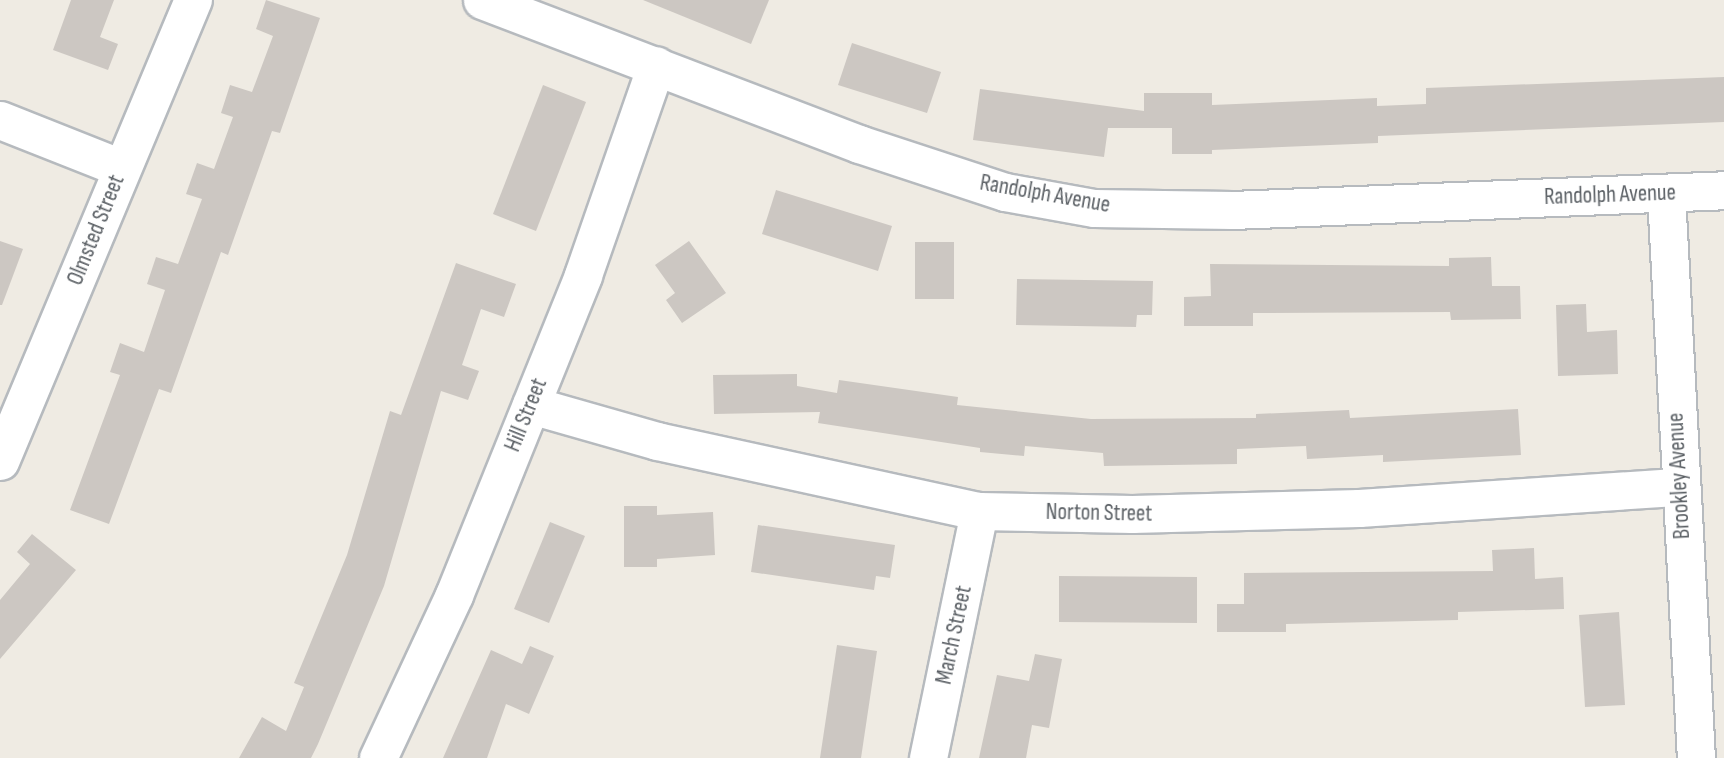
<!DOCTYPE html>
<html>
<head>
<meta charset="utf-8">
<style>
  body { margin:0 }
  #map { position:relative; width:1724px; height:758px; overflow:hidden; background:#efebe3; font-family:"Sofia Sans Condensed",sans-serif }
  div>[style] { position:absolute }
  .building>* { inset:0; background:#ccc7c2 }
  .roads { filter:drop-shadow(2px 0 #b6babe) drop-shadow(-2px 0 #b6babe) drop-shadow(0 2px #b6babe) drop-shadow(0 -2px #b6babe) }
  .minor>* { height:37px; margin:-18.5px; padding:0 18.5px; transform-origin:18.5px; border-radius:18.5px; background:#fff }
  span { translate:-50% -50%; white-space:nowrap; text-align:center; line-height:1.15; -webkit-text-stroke:5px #fff; paint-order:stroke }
  .street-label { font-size:23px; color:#5b6065 }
</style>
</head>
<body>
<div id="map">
  <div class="building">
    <div style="clip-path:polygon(71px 0,114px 0,100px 37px,118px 44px,108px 70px,53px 50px)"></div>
    <div style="clip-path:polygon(266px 0,320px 18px,280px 133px,272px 131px,228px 255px,221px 252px,171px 393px,159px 389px,109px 524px,70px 510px,120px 375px,110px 372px,120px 343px,144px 352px,165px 290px,147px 284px,156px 257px,178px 264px,202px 199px,186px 194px,197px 163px,214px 169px,233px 117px,221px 113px,230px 85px,252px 92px,273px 36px,256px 29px)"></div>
    <div style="clip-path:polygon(643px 0,769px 0,751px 44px)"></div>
    <div style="clip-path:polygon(852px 43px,941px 72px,927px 113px,838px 85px)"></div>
    <div style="clip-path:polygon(1724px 77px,1724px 122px,1378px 136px,1378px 143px,1212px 150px,1212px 154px,1172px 154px,1172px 128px,1108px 128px,1104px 157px,973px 140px,980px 89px,1144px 111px,1144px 93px,1212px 93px,1212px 105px,1377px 98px,1377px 106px,1426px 104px,1426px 88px)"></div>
    <div style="clip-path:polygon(543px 85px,586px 102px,536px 231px,493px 214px)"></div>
    <div style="clip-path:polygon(776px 190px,892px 226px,878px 271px,762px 234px)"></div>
    <div style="clip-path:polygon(0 241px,23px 249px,2px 305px,0 305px)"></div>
    <div style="clip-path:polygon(689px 241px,726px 293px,682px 323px,666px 300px,675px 293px,655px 265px)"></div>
    <div style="clip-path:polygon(915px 242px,954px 242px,954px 299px,915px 299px)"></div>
    <div style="clip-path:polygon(1491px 257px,1492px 286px,1520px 286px,1521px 319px,1451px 320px,1450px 312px,1253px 313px,1253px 326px,1184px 326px,1184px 297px,1211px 296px,1210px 264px,1449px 266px,1449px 258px)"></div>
    <div style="clip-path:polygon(456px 263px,516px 284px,504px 317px,481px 309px,462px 365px,479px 371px,468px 400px,441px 391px,384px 586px,318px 744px,311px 758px,239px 758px,262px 717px,286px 731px,304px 687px,294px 683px,347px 555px,390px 411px,401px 415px)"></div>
    <div style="clip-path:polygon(1017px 279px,1153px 281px,1152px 315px,1137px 315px,1136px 327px,1016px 325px)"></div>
    <div style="clip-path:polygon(1586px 304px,1587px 332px,1617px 330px,1618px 374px,1558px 376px,1556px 305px)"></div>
    <div style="clip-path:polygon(797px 374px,797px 386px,837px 393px,839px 380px,958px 397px,957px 405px,1091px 419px,1256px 418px,1256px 414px,1349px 410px,1350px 418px,1518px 409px,1521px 455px,1383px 462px,1383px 455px,1307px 459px,1306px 446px,1237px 449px,1237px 464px,1104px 466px,1103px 453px,1025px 446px,1024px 456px,980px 452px,980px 448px,818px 423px,820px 412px,714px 414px,713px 375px)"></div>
    <div style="clip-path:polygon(624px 506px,657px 506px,657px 515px,713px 512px,715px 555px,657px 559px,657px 567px,624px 567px)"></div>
    <div style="clip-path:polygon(550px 522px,585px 536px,549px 623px,514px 609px)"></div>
    <div style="clip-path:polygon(758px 525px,895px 545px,890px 578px,876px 576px,874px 590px,751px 572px)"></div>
    <div style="clip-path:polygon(32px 534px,76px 570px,0 659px,0 600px,30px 564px,17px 552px)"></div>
    <div style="clip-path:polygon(1534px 548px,1535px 579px,1563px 577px,1564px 609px,1458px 612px,1458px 620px,1286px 624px,1286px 632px,1217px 632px,1217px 604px,1244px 604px,1244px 573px,1493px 571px,1492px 550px)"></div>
    <div style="clip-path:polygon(1059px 576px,1197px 577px,1197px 623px,1059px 622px)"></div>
    <div style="clip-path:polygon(1619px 612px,1625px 705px,1585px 707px,1579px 615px)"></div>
    <div style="clip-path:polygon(837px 645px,877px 651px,861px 758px,820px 758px)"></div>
    <div style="clip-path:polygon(530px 646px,554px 656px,529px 714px,506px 704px,487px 758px,443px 758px,491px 650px,522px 664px)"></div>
    <div style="clip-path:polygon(1035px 654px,1062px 659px,1049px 728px,1032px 725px,1026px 758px,979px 758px,997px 675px,1029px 681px)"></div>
  </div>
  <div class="roads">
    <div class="minor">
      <div style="left:482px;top:0;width:404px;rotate:20.9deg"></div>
      <div style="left:859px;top:144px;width:154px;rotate:18.2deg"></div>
      <div style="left:1005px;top:192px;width:90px;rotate:10.2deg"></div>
      <div style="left:1094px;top:208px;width:138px;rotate:0.8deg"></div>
      <div style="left:1232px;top:210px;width:492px;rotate:-2.3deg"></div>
      <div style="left:0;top:120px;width:130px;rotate:21.6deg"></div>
      <div style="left:1666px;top:194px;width:565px;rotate:86.96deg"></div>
      <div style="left:531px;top:405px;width:131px;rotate:15.9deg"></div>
      <div style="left:657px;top:441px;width:330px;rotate:12.3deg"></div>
      <div style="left:979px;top:511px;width:153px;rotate:1.1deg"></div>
      <div style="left:1132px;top:514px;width:227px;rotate:-1.5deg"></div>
      <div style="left:1359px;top:508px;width:321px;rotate:-3.8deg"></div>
      <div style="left:0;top:461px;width:500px;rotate:-67.3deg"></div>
      <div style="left:378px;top:758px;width:180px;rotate:-65deg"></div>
      <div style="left:454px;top:595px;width:345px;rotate:-68deg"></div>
      <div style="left:583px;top:275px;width:222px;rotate:-70.8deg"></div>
      <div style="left:928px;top:758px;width:252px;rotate:-78.3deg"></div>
    </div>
  </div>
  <div class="street-label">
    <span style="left:1045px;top:194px;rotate:10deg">Randolph Avenue</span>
    <span style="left:1610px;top:195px;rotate:-2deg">Randolph Avenue</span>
    <span style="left:96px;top:230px;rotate:-68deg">Olmsted Street</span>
    <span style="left:526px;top:415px;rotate:-68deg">Hill Street</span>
    <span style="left:1679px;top:476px;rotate:-93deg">Brookley Avenue</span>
    <span style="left:1099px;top:513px;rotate:1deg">Norton Street</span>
    <span style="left:954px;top:635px;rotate:-78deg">March Street</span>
  </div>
</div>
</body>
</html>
